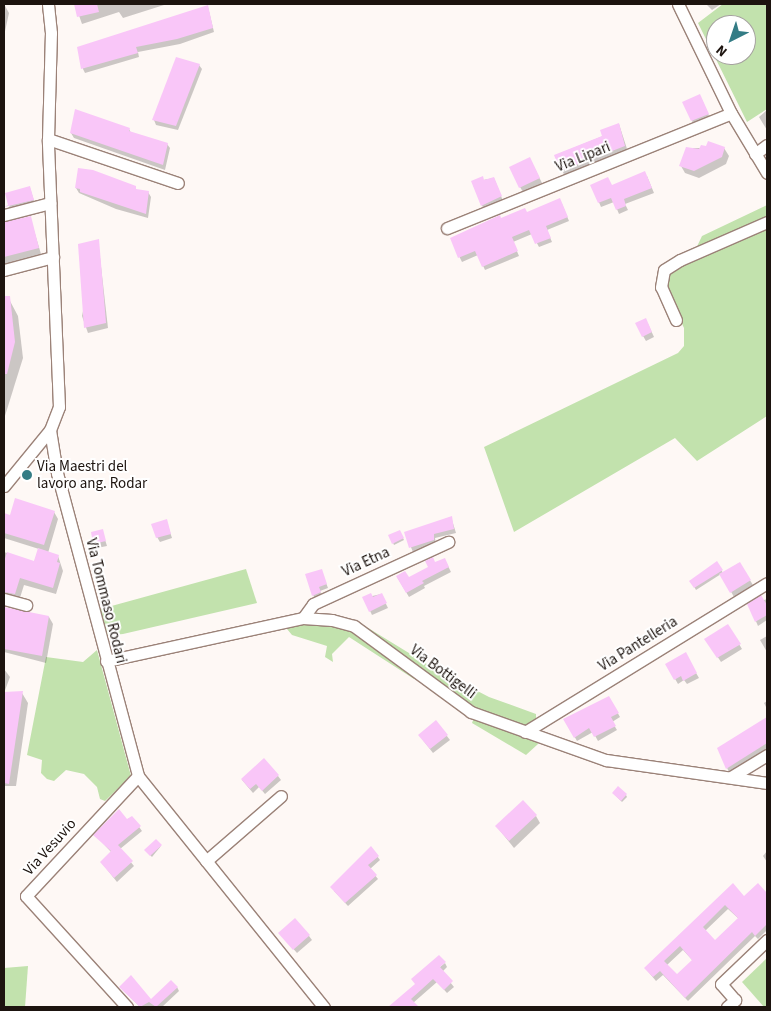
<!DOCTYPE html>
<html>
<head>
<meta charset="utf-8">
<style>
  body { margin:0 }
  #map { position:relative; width:771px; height:1011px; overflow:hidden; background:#fef8f5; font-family:"Source Sans 3",sans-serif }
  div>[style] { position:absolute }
  .green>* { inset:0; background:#c2e2ad }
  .shadow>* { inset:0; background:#0003 }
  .building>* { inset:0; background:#f9c6f8 }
  .roads { filter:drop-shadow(1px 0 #9b8278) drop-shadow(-1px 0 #9b8278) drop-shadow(0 1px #9b8278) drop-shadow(0 -1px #9b8278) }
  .minor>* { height:11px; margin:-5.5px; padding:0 5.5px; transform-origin:5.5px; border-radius:5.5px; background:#fff }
  .dots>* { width:14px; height:14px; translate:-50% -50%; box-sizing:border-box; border:2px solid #fff; border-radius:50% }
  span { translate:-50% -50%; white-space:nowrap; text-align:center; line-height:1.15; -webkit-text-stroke:4px #fff; paint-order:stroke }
  .street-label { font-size:15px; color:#1d140f }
  .poi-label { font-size:15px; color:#1d140f }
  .left { translate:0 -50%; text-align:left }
  .frame { position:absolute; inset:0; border:5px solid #1d140f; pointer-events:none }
  .north { position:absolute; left:706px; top:15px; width:50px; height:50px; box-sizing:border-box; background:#fff; border:1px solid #a5a19f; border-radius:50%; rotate:221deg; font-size:14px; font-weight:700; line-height:20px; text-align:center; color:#1d140f }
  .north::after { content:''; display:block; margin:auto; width:18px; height:22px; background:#347c85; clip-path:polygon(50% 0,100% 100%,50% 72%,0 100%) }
</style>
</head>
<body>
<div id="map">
  <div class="green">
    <div style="clip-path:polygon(evenodd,723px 4px,767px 4px,767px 109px,747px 122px,698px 23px,723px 4px,716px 25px,746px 25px,746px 55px,716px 55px,716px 25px)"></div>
    <div style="clip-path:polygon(767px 205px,767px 416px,697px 461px,675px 438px,514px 532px,484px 447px,678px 353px,684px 346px,684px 328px,663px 283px,667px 271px,692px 257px,702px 236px)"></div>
    <div style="clip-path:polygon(246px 569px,257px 603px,123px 634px,103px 636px,97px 610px)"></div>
    <div style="clip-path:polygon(298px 621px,331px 623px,353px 630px,419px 676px,414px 679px,349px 637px,332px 654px,333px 662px,325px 657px,327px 646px,292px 635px,287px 629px)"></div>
    <div style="clip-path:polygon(360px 623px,435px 669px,489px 697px,536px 714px,536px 724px,525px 730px,471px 710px,354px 626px)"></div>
    <div style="clip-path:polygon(97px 650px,131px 776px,105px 801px,100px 799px,97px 787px,84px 774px,66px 770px,54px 781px,47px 779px,41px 773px,42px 760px,27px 755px,46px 657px,83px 662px)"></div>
    <div style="clip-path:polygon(475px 715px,537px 737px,538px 744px,526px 755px,472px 723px)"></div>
    <div style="clip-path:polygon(767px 958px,767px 1007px,764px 1007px,742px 982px)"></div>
    <div style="clip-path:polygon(28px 966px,25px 1007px,4px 1007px,4px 968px)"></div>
  </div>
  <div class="shadow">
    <div style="clip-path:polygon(4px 4px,9px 13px,4px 36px)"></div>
    <div style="clip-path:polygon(75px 4px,163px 4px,164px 5px,123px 18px,119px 12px,82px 24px)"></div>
    <div style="clip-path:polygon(706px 4px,721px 4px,712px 10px)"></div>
    <div style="clip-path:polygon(208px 7px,214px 32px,180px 44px,138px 52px,139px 57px,85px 73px,83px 69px,78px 48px)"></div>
    <div style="clip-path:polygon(199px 65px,202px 69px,178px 130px,156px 125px,154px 120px)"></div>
    <div style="clip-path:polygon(702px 100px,710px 118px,694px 125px,692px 121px)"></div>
    <div style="clip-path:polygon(767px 110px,767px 130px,759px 117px)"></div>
    <div style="clip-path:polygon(619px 124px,628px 152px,565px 177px,556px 155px,603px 136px)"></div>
    <div style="clip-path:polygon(129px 129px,131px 133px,167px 144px,170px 148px,165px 170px,74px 138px,71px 133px)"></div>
    <div style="clip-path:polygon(687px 148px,724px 148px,729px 156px,726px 164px,699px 178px,685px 173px,681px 166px)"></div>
    <div style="clip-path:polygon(532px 163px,542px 183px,523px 192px,520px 187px)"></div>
    <div style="clip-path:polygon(647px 176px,654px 193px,625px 204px,628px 210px,619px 214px,614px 202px,601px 207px,592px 186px,612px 187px)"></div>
    <div style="clip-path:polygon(494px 178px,503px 201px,484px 210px,472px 182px)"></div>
    <div style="clip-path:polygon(135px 187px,137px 191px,148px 192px,151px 197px,148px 218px,116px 209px,79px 193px,76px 188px)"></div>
    <div style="clip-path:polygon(30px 188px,35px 204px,12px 210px,9px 206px)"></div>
    <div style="clip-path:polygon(562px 204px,569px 221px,547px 230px,552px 242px,539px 247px,532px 234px,513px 242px,519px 256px,485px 270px,478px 255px,462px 262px,460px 258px,452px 239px,501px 220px)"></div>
    <div style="clip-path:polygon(30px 217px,41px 254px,11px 262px,12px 267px,4px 266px,4px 235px,15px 232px)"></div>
    <div style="clip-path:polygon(98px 240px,108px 328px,88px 333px,82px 316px)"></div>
    <div style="clip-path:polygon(10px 301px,18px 316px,23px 358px,4px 419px,4px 302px)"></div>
    <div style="clip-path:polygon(648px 324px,654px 337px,646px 341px,643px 336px)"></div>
    <div style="clip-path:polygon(54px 512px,58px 519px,48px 553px,58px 556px,63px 571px,56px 594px,24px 585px,19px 601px,4px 601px,4px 552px,34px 562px,39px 549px,4px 538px,4px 514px,11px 516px)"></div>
    <div style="clip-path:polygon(451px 517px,456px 533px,435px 538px,436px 544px,413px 552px,405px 533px)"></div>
    <div style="clip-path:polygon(166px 520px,172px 538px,160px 542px,157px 537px)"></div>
    <div style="clip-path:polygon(102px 530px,107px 546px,97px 548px,94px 543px)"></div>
    <div style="clip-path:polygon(400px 532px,404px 540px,394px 545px,390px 536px)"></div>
    <div style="clip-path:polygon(717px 563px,723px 573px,739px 563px,753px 585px,734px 597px,721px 574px,696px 590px,691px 581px)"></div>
    <div style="clip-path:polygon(435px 564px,447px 564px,451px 572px,424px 586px,425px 588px,409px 597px,397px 577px,409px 579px)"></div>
    <div style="clip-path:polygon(306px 575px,323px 575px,328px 588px,320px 591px,322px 596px,315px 600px)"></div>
    <div style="clip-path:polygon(381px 594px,388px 608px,372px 615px,364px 598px)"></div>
    <div style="clip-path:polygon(767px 599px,767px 620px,758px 626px,749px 605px)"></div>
    <div style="clip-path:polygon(4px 608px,49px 617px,53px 624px,46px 663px,4px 652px)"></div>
    <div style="clip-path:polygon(728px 626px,742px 649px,721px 662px,706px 639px)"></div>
    <div style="clip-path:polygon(767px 636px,767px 652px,760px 640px)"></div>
    <div style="clip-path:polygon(685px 654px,699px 678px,687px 684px,684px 680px,678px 684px,667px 665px)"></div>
    <div style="clip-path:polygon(4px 669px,10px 677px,4px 693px)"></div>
    <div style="clip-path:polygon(4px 693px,22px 693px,28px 703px,16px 786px,4px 786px)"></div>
    <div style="clip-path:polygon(609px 698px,620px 717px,612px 722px,617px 730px,598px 741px,593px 732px,577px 741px,565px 720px)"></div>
    <div style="clip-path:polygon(767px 701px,767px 709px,764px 703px)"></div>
    <div style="clip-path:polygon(767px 719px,767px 752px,730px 775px,719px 748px)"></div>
    <div style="clip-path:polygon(436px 722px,450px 740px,433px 753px,422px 739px)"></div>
    <div style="clip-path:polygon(278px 776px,281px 780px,265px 794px,259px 787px,253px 793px,242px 780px)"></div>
    <div style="clip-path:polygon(615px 795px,626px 795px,627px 797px,622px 802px)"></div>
    <div style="clip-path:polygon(536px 816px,540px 823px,514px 848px,497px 827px)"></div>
    <div style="clip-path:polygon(132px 817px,142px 831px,120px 849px,134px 866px,117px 882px,101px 862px,112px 853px,95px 835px)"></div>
    <div style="clip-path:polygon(161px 846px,152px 857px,147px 852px)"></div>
    <div style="clip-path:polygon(371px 848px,380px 860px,370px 869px,378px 879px,348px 906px,334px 891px)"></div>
    <div style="clip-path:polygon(767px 851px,767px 862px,763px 856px)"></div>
    <div style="clip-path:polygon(evenodd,733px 885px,744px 898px,758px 885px,767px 895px,767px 930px,758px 939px,755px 936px,688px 1001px,663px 975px,656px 981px,645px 968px,733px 885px,728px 909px,739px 919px,715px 941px,705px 931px,728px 909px,733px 885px,683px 950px,693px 961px,677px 976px,667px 965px,683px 950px)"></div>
    <div style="clip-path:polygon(309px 936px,312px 940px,297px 953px,283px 937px)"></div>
    <div style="clip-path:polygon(445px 963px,447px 967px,442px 972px,454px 987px,447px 993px,437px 982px,413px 1003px,417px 1007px,390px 1007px)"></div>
    <div style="clip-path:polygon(120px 987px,151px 1001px,177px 987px,179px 991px,162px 1007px,140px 1007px)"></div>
  </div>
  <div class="building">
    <div style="clip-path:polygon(74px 4px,97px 4px,99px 12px,77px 17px)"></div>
    <div style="clip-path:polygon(208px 5px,213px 28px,177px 39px,136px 47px,138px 53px,81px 69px,77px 47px)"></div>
    <div style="clip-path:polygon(176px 57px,200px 64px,176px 126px,152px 120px)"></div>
    <div style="clip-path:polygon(700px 94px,709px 114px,691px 121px,682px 102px)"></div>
    <div style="clip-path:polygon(75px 109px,130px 128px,129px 131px,168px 143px,163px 165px,70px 133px)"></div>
    <div style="clip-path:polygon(619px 123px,625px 146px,560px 171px,554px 155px,602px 136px,600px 130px)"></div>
    <div style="clip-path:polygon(708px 141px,725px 147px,722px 157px,694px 171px,679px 166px,686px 147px,699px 149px,701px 145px,706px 146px)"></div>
    <div style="clip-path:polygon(530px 157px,540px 178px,519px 188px,509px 167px)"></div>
    <div style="clip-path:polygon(78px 168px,93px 170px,136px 186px,136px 189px,149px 191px,146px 214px,80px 192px,80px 189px,75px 188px)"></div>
    <div style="clip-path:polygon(645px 171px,652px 188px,624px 199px,626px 206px,616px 210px,611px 198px,598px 203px,590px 185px,608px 177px,612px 185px)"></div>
    <div style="clip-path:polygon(483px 176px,484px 180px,494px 177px,502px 196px,481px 206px,471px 181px)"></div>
    <div style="clip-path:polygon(30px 186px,34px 200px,4px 207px,8px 205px,5px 193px)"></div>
    <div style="clip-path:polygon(560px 198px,568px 217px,546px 226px,551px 238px,535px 244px,529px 230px,512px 237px,518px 251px,482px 267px,475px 251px,458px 258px,450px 238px,500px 215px,501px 218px,525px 208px,527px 212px)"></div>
    <div style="clip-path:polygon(31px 216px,39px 248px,4px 257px,4px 222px)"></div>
    <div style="clip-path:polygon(99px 239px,106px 323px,84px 328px,78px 244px)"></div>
    <div style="clip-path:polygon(4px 296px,10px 296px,15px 342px,7px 374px,4px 374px)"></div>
    <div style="clip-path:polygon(646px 318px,652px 332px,642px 337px,635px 323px)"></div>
    <div style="clip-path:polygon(15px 498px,55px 511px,44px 545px,4px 533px,4px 513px,10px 515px)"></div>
    <div style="clip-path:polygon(452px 516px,454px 529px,434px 534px,434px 540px,409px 548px,404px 532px)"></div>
    <div style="clip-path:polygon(167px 519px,171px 534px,156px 538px,151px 524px)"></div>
    <div style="clip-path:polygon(103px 529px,106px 541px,93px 544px,91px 532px)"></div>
    <div style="clip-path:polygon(400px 530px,404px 538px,392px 544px,388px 535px)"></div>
    <div style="clip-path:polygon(38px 548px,59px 555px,57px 562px,60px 563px,53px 588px,20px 578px,15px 594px,4px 592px,4px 562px,7px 552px,34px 561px)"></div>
    <div style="clip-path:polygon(433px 557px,435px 562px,445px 558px,449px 567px,422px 581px,424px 583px,406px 593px,396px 576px,405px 571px,409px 577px,428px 567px,425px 561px)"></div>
    <div style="clip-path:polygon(717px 561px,723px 570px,694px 588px,689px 581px)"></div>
    <div style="clip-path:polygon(740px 562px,751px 580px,730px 593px,719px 574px)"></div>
    <div style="clip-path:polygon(322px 569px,327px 584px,319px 587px,321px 592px,312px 596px,305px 574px)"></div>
    <div style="clip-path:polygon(371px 593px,373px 597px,382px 593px,387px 603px,369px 612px,362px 597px)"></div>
    <div style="clip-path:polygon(761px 595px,767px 605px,767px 615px,755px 622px,747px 604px)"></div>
    <div style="clip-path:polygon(4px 607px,49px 616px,42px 656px,4px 649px)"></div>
    <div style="clip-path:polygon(728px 624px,741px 644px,717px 658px,704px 639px)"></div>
    <div style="clip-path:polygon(686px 652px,697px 673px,683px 681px,681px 676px,674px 680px,665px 664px)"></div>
    <div style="clip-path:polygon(23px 691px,9px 784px,4px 783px,4px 692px)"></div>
    <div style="clip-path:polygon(609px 696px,619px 713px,611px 717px,616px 726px,594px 737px,589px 728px,574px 738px,563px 719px)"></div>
    <div style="clip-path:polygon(767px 717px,767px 743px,726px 769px,717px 748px)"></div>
    <div style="clip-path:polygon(436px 720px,448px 735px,430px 749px,418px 735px)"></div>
    <div style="clip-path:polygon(264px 758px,279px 775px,262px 791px,256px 784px,250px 789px,241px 779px)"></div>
    <div style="clip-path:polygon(618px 786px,627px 794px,621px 801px,612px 793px)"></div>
    <div style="clip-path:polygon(523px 800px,537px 815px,509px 841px,495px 826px)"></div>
    <div style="clip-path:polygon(119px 809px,127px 819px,132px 816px,141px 826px,118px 845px,133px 861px,114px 878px,100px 862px,111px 851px,93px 835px)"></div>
    <div style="clip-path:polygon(156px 839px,162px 845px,150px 856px,144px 850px)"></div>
    <div style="clip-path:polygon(371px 846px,379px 856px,368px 865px,377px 875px,345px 903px,330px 887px)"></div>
    <div style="clip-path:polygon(evenodd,733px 883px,744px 896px,758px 883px,767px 893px,767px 924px,755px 936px,752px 932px,685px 998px,660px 971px,653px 977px,644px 968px,733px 883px,725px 905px,738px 918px,715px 940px,703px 927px,725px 905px,733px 883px,680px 946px,692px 960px,677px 974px,664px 961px,680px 946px)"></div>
    <div style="clip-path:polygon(295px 918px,310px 935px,293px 950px,278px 933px)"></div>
    <div style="clip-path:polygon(439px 955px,446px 962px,440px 967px,453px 981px,444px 990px,433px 979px,411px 999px,419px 1007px,388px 1007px,415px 984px,411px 979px)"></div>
    <div style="clip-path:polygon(131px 975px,151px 999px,171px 980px,178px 987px,156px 1007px,149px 1002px,140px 1007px,119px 987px)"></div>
  </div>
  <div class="roads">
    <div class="minor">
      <div style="left:678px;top:4px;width:121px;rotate:64.1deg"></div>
      <div style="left:731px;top:113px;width:70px;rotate:59deg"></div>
      <div style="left:48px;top:139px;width:137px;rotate:18.7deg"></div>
      <div style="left:755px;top:154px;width:15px;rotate:-37deg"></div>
      <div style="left:4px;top:215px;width:48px;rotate:-14.6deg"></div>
      <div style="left:447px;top:228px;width:306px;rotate:-22deg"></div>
      <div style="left:4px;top:270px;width:51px;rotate:-14.9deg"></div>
      <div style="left:676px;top:320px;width:36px;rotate:-114deg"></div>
      <div style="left:661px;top:287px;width:17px;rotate:-80deg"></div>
      <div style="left:664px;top:270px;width:19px;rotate:-32deg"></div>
      <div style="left:680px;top:260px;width:95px;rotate:-23.6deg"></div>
      <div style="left:50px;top:430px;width:44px;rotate:80.8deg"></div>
      <div style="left:57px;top:473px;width:314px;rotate:75deg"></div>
      <div style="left:138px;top:776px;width:297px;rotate:51.2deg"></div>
      <div style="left:4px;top:486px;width:72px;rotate:-50.6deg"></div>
      <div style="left:50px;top:430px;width:25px;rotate:-69deg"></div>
      <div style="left:59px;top:407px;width:268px;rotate:-92.4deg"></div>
      <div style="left:48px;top:139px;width:106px;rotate:-88.4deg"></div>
      <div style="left:51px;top:33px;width:29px;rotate:-96deg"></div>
      <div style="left:4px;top:599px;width:23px;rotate:15deg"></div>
      <div style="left:303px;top:618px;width:17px;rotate:-54deg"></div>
      <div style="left:313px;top:604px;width:149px;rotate:-24.7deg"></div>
      <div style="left:106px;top:661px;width:202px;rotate:-12.3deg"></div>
      <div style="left:303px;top:618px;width:29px;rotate:4deg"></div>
      <div style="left:332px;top:620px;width:23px;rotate:15deg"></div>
      <div style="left:354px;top:626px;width:145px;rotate:36.3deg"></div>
      <div style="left:471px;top:712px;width:143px;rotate:19.6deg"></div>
      <div style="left:606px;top:760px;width:163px;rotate:8.1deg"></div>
      <div style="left:525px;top:732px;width:284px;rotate:-31.6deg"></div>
      <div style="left:731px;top:777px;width:42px;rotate:-31.4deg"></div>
      <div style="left:206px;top:861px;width:99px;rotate:-40.9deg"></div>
      <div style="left:127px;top:1007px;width:150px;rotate:-132.3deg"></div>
      <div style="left:26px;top:896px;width:164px;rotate:-47deg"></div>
      <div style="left:727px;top:1007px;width:11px;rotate:-41deg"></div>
      <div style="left:735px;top:1000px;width:21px;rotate:-131deg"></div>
      <div style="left:721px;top:984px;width:64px;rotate:-43.7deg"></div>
    </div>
  </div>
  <div class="dots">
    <div style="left:27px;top:475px;background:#347c85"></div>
  </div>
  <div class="street-label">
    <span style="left:583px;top:157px;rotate:-22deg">Via Lipari</span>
    <span style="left:366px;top:562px;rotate:-25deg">Via Etna</span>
    <span style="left:106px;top:601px;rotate:76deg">Via Tommaso Rodari</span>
    <span style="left:638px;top:644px;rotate:-32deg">Via Pantelleria</span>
    <span style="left:443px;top:672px;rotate:37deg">Via Bottigelli</span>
    <span style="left:50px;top:847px;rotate:-48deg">Via Vesuvio</span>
  </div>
  <div class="poi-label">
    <span class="left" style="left:37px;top:475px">Via Maestri del<br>lavoro ang. Rodar</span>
  </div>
  <div class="frame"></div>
  <div class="north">N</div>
</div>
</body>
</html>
